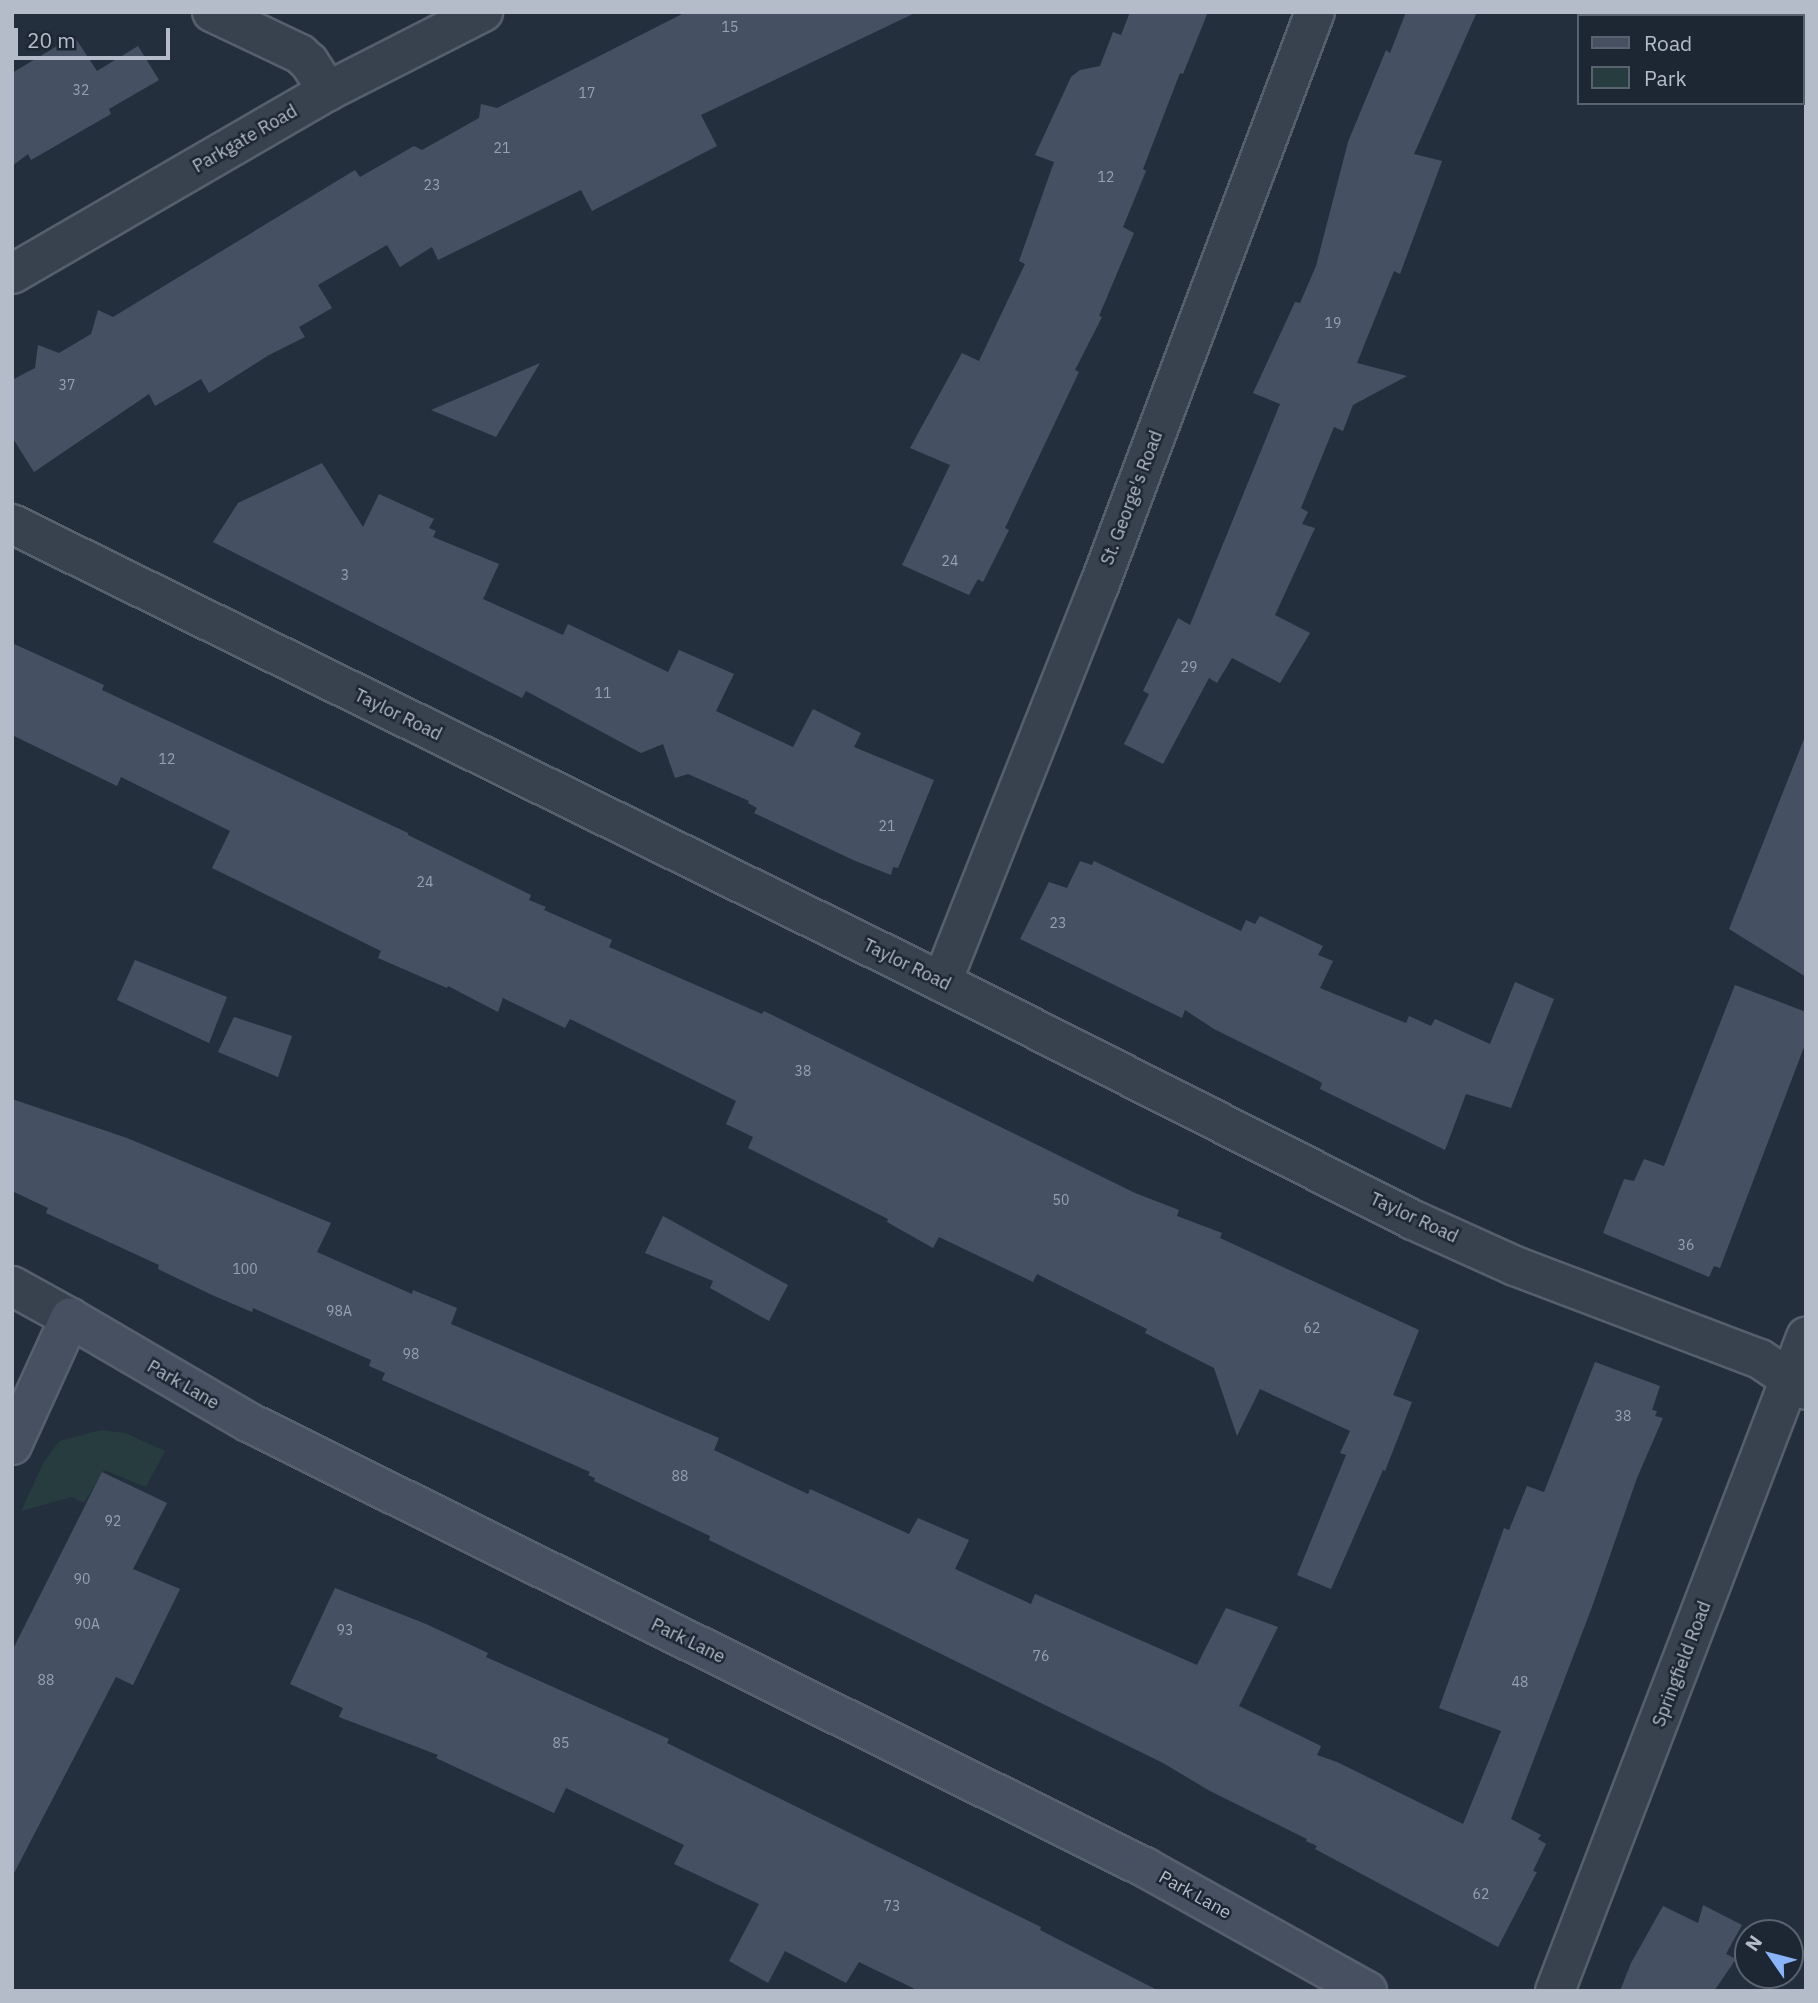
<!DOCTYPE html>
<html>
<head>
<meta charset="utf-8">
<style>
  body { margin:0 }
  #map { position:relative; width:1818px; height:2003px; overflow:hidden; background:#242f3e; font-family:"IBM Plex Sans",sans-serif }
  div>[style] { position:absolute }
  .green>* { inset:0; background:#263c3f }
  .building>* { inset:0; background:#455162 }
  .roads { filter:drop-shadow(2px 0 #565f6c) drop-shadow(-2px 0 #565f6c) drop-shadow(0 2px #565f6c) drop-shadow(0 -2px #565f6c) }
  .minor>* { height:38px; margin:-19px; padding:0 19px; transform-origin:19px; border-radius:19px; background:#38414e }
  .tertiary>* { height:38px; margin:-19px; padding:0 19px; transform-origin:19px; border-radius:19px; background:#38414e }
  .secondary>* { height:38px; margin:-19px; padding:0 19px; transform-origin:19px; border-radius:19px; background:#465061 }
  span { translate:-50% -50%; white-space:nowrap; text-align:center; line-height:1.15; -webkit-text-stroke:5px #1d2633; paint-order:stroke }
  .number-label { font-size:14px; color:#98a1af }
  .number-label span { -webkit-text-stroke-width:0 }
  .street-label { font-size:18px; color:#b4bcc9 }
  .frame { position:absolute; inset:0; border:14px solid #b4bcc9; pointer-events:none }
  .legend { position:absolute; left:1577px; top:14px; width:228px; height:91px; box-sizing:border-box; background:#1d2633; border:2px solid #59626f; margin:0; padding:9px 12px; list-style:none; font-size:21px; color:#b4bcc9 }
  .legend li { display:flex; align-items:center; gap:14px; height:35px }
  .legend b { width:35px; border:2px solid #59626f }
  .north { position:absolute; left:1734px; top:1919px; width:70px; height:70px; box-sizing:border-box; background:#1d2633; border:2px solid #59626f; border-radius:50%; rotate:305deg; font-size:19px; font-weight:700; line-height:28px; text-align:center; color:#b4bcc9 }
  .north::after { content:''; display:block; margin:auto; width:24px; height:32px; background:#8ab4f8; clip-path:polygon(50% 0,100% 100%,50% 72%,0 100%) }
  .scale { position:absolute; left:14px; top:28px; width:156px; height:32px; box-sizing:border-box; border:4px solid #b4bcc9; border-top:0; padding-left:9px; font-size:21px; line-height:24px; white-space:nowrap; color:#b4bcc9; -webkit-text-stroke:5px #1d2633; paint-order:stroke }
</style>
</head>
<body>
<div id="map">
  <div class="green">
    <div style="clip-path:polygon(101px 1430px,125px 1433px,165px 1451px,146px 1487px,104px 1470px,84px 1503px,72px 1497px,21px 1511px,44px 1462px,59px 1441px)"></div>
  </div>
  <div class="building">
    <div style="clip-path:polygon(686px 12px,917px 12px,701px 115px,717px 146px,592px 211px,581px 190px,438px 260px,432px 247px,400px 267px,387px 245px,318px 285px,332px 308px,299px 327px,305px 337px,269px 355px,209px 393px,201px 379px,155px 406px,149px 394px,34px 472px,12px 437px,12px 380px,35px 368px,38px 345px,59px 353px,91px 334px,98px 310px,113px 317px,355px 170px,360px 177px,414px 146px,422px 150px,479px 118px,481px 104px,497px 108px)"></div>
    <div style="clip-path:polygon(1130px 12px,1208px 12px,1183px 74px,1180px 73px,1143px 169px,1146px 171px,1123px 227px,1134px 233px,1099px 316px,1102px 317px,1075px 370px,1079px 372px,1005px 528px,1009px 530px,983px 582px,978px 579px,969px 595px,902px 565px,950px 465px,910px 448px,962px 353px,979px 361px,1025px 264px,1019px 261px,1054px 162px,1035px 155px,1071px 77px,1080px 70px,1100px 66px,1113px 32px,1121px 35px)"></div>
    <div style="clip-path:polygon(1406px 12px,1477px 12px,1414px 154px,1442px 161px,1400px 274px,1394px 271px,1357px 363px,1407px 376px,1353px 405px,1343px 431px,1334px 427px,1301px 508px,1308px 512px,1302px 524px,1315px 528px,1275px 615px,1310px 633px,1280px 683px,1232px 658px,1217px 683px,1209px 678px,1163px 764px,1124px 744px,1149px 694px,1143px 691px,1178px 618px,1190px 625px,1280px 404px,1253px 393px,1295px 302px,1300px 303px,1316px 266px,1348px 142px,1386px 50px,1390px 53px)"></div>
    <div style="clip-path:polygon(74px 36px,97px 71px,138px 46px,159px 80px,109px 109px,111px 114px,31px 160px,28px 154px,12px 166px,12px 73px)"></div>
    <div style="clip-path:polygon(540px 363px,496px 437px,431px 410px)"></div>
    <div style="clip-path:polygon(322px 463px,363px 527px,379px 494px,434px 519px,429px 528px,436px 531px,433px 537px,499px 564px,483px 599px,563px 635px,568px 624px,668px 672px,679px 650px,734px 674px,716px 711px,793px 747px,813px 709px,861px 733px,854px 747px,934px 780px,898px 868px,893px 867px,891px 875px,853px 860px,754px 813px,757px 808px,748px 803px,749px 801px,688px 774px,675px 778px,663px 744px,641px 753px,526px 691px,522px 698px,213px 542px,238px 503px)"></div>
    <div style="clip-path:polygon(12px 643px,104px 685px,102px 690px,408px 833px,408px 835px,531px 895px,529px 900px,546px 907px,544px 910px,612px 940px,609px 947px,762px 1014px,764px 1011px,1135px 1193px,1179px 1210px,1177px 1216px,1222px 1233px,1220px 1238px,1419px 1330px,1393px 1395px,1412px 1402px,1385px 1471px,1383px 1470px,1331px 1589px,1297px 1575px,1346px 1455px,1340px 1453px,1350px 1431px,1260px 1389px,1237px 1436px,1214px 1368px,1145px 1333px,1147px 1329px,1037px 1274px,1033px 1282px,939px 1237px,933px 1248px,887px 1222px,888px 1219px,748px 1148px,753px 1137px,726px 1124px,736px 1101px,570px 1019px,565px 1028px,503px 998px,498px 1012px,448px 986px,447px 988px,378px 958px,381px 951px,212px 868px,230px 831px,121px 777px,117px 786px,12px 735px)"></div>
    <div style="clip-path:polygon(1804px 739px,1806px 739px,1806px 977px,1729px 929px)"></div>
    <div style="clip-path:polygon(1080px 861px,1092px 865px,1094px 861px,1241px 931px,1246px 920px,1255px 924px,1260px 916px,1323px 946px,1318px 955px,1333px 961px,1320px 988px,1406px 1023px,1409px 1016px,1431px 1026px,1435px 1019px,1490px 1044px,1515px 982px,1554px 999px,1511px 1108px,1466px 1094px,1445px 1150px,1320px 1089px,1322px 1083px,1317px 1080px,1214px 1029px,1185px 1010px,1182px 1018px,1020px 939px,1049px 882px,1067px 888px)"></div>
    <div style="clip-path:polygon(135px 960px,227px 997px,209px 1043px,117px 1000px)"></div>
    <div style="clip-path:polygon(1735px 985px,1806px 1012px,1806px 1042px,1720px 1268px,1714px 1266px,1709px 1277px,1603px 1233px,1624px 1179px,1634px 1181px,1644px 1159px,1664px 1166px)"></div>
    <div style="clip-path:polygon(234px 1017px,292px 1036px,278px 1077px,218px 1052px)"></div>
    <div style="clip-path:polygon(12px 1099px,127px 1138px,331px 1223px,317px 1252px,412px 1294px,413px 1290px,457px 1308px,451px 1324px,719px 1438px,714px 1450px,808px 1494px,810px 1489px,909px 1534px,918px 1518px,969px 1540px,955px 1569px,1031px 1604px,1035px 1594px,1197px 1665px,1226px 1608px,1278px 1627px,1239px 1706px,1321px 1746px,1317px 1755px,1337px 1762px,1463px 1824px,1501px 1731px,1439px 1708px,1504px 1528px,1509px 1530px,1527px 1486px,1544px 1492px,1595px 1362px,1660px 1386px,1652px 1410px,1657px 1411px,1655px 1416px,1663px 1418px,1637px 1478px,1592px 1607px,1511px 1819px,1541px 1835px,1538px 1839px,1546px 1844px,1533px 1871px,1537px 1872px,1498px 1947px,1315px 1849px,1317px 1846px,1306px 1841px,1307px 1839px,1210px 1791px,1163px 1763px,709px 1540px,710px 1536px,594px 1481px,595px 1478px,588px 1475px,590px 1472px,382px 1380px,385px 1373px,369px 1366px,371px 1360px,253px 1308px,252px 1312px,212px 1295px,158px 1269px,159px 1265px,46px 1213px,48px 1208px,12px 1191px)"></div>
    <div style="clip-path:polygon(663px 1216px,788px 1285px,769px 1321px,710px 1288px,713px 1281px,645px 1253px)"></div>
    <div style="clip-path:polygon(102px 1472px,167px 1503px,133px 1569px,180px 1589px,133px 1685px,116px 1677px,12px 1877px,12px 1651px)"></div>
    <div style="clip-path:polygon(335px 1588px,426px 1624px,488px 1653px,486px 1657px,669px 1739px,667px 1743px,1041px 1927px,1040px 1930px,1159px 1991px,919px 1991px,859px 1962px,846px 1983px,785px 1951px,768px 1983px,729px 1961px,759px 1904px,674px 1864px,684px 1845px,566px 1788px,554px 1813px,436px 1758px,438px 1755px,339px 1717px,343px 1708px,290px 1684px)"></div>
    <div style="clip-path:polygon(1703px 1905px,1742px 1925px,1726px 1954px,1736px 1959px,1714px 1991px,1620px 1991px,1631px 1963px,1663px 1906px,1698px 1923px)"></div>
  </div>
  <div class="roads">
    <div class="minor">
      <div style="left:212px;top:12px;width:98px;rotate:25.5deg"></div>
      <div style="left:300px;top:54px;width:12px;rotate:42deg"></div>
      <div style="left:309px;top:62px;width:35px;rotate:57deg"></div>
      <div style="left:12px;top:524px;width:1037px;rotate:26.22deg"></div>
      <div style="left:942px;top:982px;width:528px;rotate:26.81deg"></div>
      <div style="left:1413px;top:1220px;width:112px;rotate:24.3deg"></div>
      <div style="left:1515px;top:1266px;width:262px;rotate:20.8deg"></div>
      <div style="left:1760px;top:1359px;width:55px;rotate:34deg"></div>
      <div style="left:942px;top:982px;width:426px;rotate:-68.4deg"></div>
      <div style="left:1099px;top:586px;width:613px;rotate:-69.38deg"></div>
      <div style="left:1555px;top:1991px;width:701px;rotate:-69deg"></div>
    </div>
    <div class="tertiary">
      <div style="left:12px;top:274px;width:365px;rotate:-30.1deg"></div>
      <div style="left:328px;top:91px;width:174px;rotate:-27deg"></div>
      <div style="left:12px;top:1286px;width:66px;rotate:28.9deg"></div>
    </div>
    <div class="secondary">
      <div style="left:12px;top:1445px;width:140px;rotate:-65.5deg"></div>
      <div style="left:70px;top:1318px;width:208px;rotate:30.3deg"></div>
      <div style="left:250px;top:1423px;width:1000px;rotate:26.41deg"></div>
      <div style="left:1146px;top:1868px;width:253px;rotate:29.1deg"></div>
    </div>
  </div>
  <div class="number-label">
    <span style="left:730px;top:27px">15</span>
    <span style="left:81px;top:90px">32</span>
    <span style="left:587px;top:93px">17</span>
    <span style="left:502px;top:148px">21</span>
    <span style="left:1106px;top:177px">12</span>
    <span style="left:432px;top:185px">23</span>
    <span style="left:1333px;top:323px">19</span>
    <span style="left:67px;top:385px">37</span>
    <span style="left:950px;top:561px">24</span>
    <span style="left:345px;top:575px">3</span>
    <span style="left:1189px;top:667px">29</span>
    <span style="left:603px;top:693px">11</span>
    <span style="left:167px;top:759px">12</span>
    <span style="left:887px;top:826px">21</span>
    <span style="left:425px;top:882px">24</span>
    <span style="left:1058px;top:923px">23</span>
    <span style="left:803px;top:1071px">38</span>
    <span style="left:1061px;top:1200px">50</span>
    <span style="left:1686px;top:1245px">36</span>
    <span style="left:245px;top:1269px">100</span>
    <span style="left:339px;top:1311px">98A</span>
    <span style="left:1312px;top:1328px">62</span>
    <span style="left:411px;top:1354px">98</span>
    <span style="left:1623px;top:1416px">38</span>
    <span style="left:680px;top:1476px">88</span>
    <span style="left:113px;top:1521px">92</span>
    <span style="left:82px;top:1579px">90</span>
    <span style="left:87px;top:1624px">90A</span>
    <span style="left:345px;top:1630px">93</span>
    <span style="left:1041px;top:1656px">76</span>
    <span style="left:46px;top:1680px">88</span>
    <span style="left:1520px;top:1682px">48</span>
    <span style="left:561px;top:1743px">85</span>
    <span style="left:1481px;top:1894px">62</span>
    <span style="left:892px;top:1906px">73</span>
  </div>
  <div class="street-label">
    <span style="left:245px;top:139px;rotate:-30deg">Parkgate Road</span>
    <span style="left:1132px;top:498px;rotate:-69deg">St. George's Road</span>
    <span style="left:398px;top:715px;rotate:26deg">Taylor Road</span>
    <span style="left:907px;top:965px;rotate:26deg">Taylor Road</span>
    <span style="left:1414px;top:1218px;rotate:25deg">Taylor Road</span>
    <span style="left:183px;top:1385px;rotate:30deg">Park Lane</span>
    <span style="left:688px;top:1641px;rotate:26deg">Park Lane</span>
    <span style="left:1682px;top:1664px;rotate:-69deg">Springfield Road</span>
    <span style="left:1195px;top:1895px;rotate:29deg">Park Lane</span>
  </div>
  <div class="frame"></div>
  <ul class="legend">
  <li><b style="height:9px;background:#465061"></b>Road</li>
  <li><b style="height:19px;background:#263c3f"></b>Park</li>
  </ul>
  <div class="north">N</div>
  <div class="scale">20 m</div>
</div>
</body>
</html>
